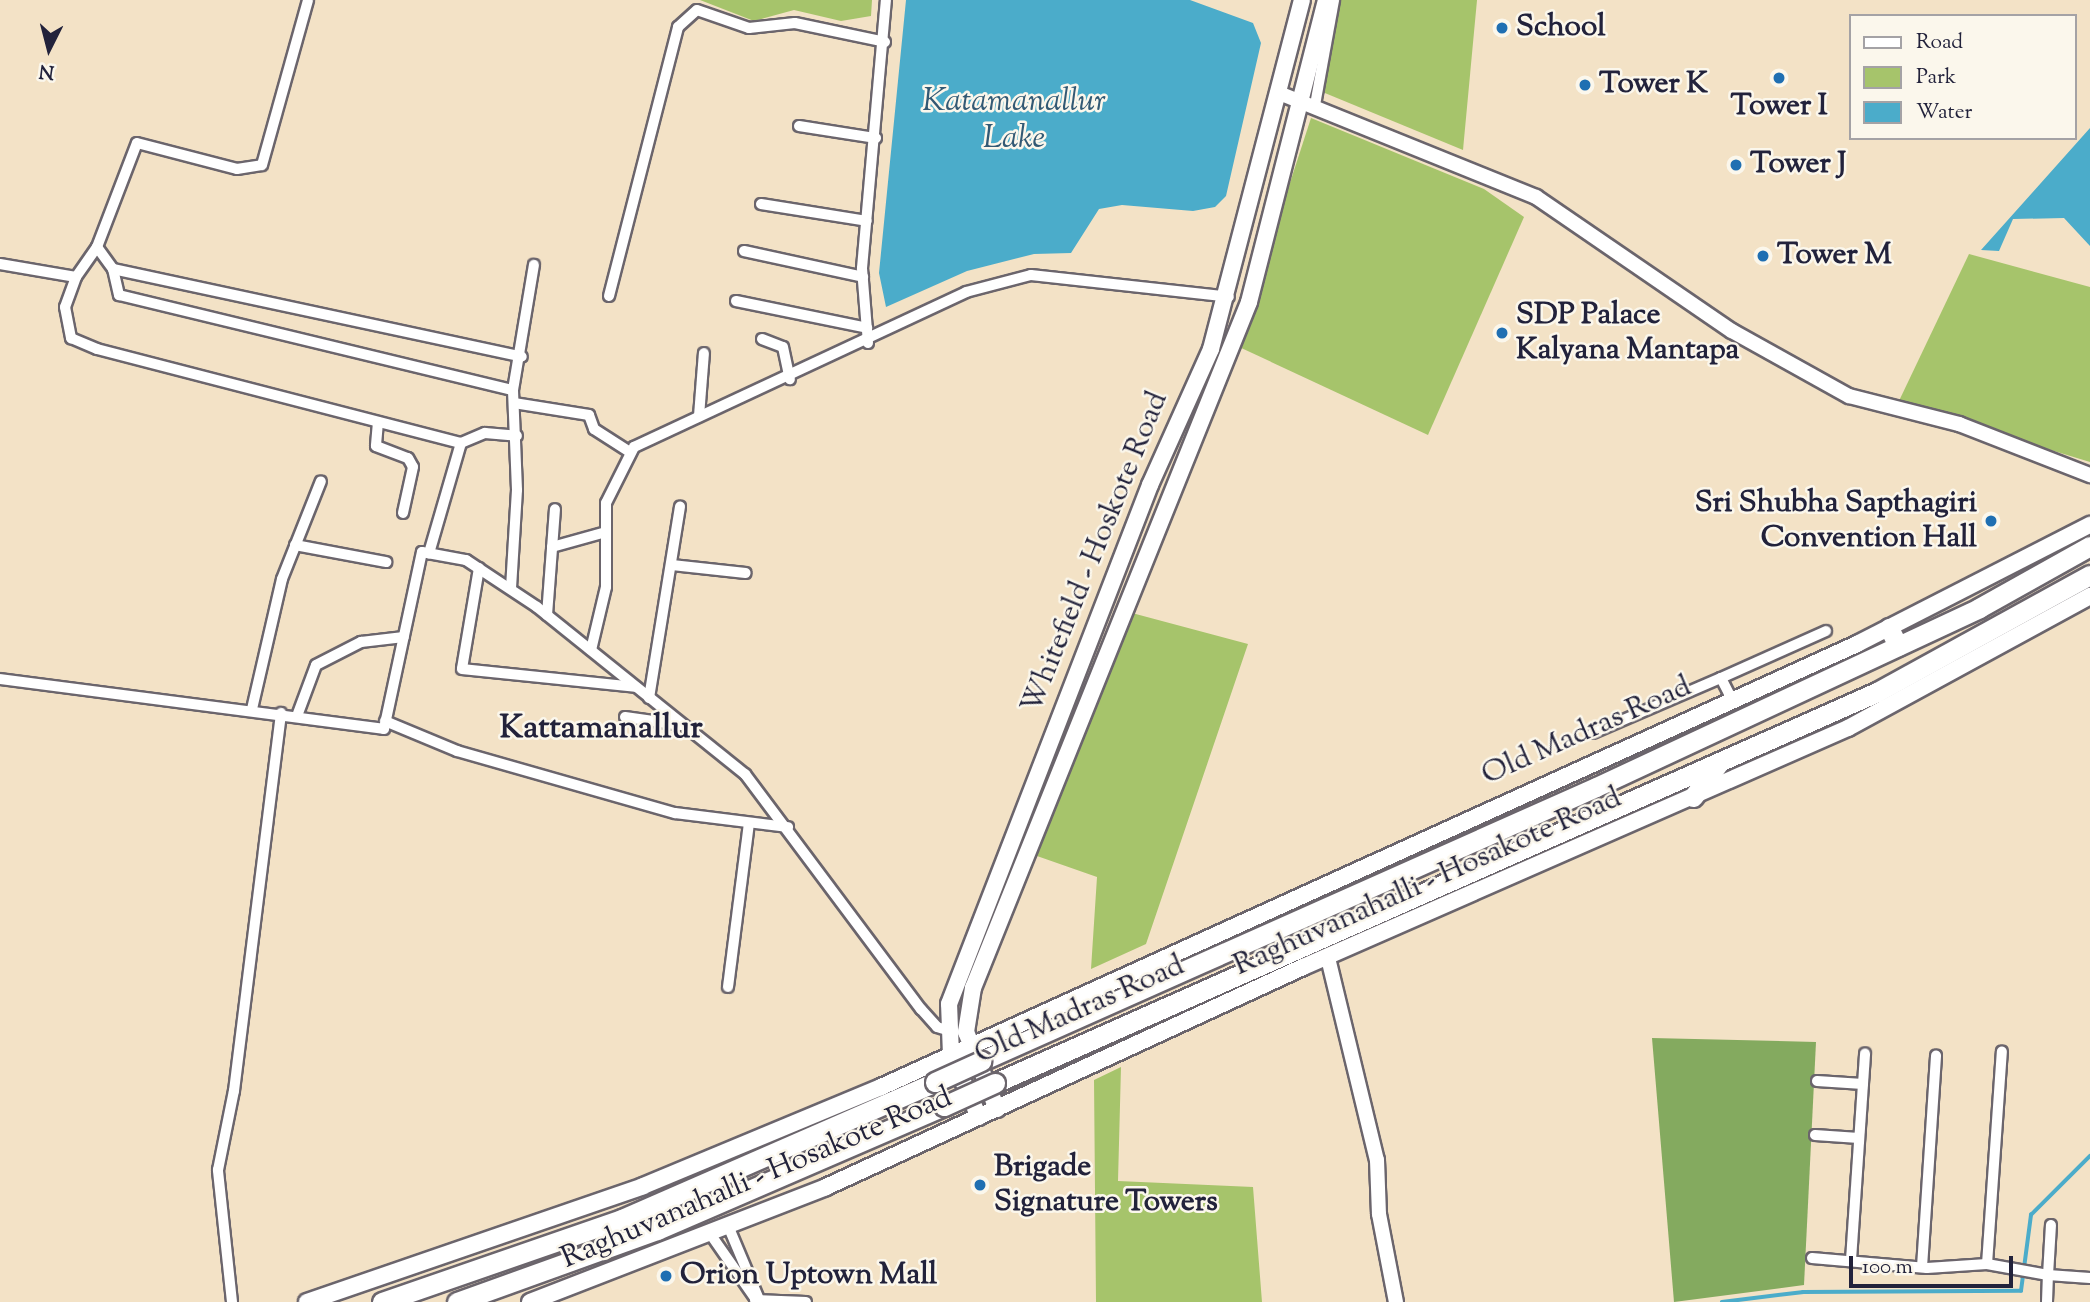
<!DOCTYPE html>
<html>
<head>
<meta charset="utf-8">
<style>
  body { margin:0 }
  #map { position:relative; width:2090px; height:1302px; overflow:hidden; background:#f3e2c6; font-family:"Sorts Mill Goudy",serif }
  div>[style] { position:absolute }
  .green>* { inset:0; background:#a6c46b }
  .forest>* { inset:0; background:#84aa5f }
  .water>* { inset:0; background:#4bacca }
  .stream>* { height:3.5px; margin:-1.75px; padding:0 1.75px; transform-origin:1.75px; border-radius:1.75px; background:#4bacca }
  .roads { filter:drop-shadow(2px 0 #6b656c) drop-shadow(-2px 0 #6b656c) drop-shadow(0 2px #6b656c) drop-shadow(0 -2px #6b656c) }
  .street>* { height:10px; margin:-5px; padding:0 5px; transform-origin:5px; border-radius:5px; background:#fff }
  .secondary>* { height:14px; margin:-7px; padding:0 7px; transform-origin:7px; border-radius:7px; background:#fff }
  .primary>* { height:16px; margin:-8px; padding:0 8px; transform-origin:8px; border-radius:8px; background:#fff }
  .highway>* { height:19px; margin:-9.5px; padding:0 9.5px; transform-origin:9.5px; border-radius:9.5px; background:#fff }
  .bridges { filter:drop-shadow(2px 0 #6b656c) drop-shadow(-2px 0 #6b656c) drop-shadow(0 2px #6b656c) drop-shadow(0 -2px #6b656c) }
  .highway-bridge>* { height:19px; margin:-9.5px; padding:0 9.5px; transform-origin:9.5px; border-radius:9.5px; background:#fff }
  .dots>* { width:19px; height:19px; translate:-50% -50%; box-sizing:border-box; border:4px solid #fbf7ec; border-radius:50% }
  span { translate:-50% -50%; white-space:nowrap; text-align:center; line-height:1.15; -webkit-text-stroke:5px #fbf7ec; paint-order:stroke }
  .poi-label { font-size:30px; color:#22223b; font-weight:700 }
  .left { translate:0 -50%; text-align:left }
  .right { translate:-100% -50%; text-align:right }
  .street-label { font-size:30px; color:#22223b }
  .water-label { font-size:32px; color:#325974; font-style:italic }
  .quarter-label { font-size:33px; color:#22223b; font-weight:700 }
  .legend { position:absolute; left:1849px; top:14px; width:228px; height:126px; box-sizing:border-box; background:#fbf7ec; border:2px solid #a4a2a5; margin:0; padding:9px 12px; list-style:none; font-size:21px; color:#22223b }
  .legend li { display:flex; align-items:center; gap:14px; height:35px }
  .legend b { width:35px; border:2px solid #a4a2a5 }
  .north { position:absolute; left:14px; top:14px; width:70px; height:70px; -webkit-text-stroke:5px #fbf7ec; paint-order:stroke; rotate:186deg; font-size:19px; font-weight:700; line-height:28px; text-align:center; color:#22223b }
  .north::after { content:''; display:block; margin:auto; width:24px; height:32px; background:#22223b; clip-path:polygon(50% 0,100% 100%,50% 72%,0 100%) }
  .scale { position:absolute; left:1849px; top:1256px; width:164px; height:32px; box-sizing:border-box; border:4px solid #22223b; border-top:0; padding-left:9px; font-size:21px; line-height:24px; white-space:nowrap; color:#22223b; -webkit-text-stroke:5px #fbf7ec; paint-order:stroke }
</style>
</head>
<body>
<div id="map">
  <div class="green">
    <div style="clip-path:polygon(700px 0,872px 0,871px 16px,841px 21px,794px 10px,754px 21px)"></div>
    <div style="clip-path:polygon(1341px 0,1477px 0,1463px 150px,1320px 91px)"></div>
    <div style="clip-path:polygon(1311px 118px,1484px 189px,1524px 217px,1428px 435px,1237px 346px)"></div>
    <div style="clip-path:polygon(1969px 254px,2090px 287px,2090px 462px,1898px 403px)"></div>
    <div style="clip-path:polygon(1132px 613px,1248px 644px,1146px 944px,1091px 969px,1097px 877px,1037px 856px)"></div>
    <div style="clip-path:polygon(1121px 1067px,1118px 1181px,1253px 1187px,1262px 1302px,1096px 1302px,1094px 1080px)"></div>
  </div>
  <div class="forest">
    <div style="clip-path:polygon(1652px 1038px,1816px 1042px,1804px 1285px,1674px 1302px)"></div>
  </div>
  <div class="water">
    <div style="clip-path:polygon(906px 0,1190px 0,1253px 23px,1261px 43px,1226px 196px,1215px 207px,1193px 211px,1122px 205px,1099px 209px,1071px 253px,1034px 254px,967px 271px,886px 307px,879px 273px)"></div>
    <div style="clip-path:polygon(2090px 128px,2090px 246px,2064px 218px,2013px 219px,1999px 251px,1981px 250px)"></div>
  </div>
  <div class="stream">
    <div style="left:1722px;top:1302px;width:82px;rotate:-7deg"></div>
    <div style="left:1803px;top:1292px;width:218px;rotate:-0.3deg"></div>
    <div style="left:2021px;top:1291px;width:77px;rotate:-82.5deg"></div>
    <div style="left:2031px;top:1215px;width:83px;rotate:-45deg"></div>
  </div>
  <div class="roads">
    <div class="street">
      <div style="left:1315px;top:105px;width:107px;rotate:-79.7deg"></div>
      <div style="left:799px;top:126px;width:78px;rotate:8.9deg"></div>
      <div style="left:761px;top:204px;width:107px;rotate:9.1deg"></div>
      <div style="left:97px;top:247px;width:27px;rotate:54deg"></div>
      <div style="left:113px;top:269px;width:27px;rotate:77deg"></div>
      <div style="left:119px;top:295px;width:405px;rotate:13.6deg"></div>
      <div style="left:744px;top:251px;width:122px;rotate:12.3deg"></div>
      <div style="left:0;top:264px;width:77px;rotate:9.7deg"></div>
      <div style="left:76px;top:277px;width:32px;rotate:110deg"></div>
      <div style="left:65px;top:307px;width:32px;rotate:79deg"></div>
      <div style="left:71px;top:338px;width:28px;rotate:23deg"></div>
      <div style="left:97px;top:349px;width:376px;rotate:14.5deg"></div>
      <div style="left:461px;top:443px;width:115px;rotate:106.2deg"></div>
      <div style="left:113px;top:269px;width:418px;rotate:12.1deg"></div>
      <div style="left:76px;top:277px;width:37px;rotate:-55deg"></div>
      <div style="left:97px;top:247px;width:111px;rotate:-69deg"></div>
      <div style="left:137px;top:143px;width:103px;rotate:14.6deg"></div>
      <div style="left:237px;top:169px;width:25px;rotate:-9deg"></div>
      <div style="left:262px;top:165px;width:171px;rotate:-74.4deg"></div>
      <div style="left:609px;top:296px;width:278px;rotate:-75.6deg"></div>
      <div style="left:678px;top:27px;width:25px;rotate:-42deg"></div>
      <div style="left:697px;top:10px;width:55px;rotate:19.1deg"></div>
      <div style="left:749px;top:28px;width:46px;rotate:-6.2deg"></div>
      <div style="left:795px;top:23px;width:92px;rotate:11.9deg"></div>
      <div style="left:736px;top:301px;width:134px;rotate:11.6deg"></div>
      <div style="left:762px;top:339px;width:22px;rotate:21deg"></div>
      <div style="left:783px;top:347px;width:33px;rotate:78deg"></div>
      <div style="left:868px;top:343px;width:75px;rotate:-94.6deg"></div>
      <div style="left:862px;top:268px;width:269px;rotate:-84.9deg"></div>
      <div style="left:514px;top:403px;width:76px;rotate:9.1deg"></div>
      <div style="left:589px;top:415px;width:15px;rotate:70deg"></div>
      <div style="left:594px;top:429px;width:43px;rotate:32.6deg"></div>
      <div style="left:699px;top:416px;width:63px;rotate:-85.5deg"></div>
      <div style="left:378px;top:422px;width:24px;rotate:95deg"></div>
      <div style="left:376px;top:446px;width:34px;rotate:21deg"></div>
      <div style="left:408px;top:458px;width:10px;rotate:61deg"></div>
      <div style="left:413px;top:467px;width:47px;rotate:102.3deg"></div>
      <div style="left:461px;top:443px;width:26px;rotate:-23deg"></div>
      <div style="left:485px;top:433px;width:32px;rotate:5deg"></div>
      <div style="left:295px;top:545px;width:93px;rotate:10.6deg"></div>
      <div style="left:552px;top:547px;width:56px;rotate:-15.5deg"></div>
      <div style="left:672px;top:565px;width:74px;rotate:6.2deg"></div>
      <div style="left:479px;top:568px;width:102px;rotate:99.6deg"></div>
      <div style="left:462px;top:669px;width:174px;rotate:5.9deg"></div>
      <div style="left:511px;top:588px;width:98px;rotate:-86.5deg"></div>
      <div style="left:517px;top:490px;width:100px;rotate:-92.3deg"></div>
      <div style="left:513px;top:390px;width:127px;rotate:-80.5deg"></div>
      <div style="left:547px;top:615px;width:106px;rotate:-85.7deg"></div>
      <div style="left:591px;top:650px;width:65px;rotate:-76.6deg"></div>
      <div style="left:606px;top:587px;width:84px;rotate:-90deg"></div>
      <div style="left:606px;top:503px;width:63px;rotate:-63.4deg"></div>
      <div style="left:634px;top:447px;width:366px;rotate:-25deg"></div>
      <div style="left:966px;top:292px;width:67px;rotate:-14.7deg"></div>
      <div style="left:1031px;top:275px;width:199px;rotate:6.3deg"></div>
      <div style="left:1721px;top:678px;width:115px;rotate:-24.1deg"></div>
      <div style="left:0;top:679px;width:387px;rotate:7.4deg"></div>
      <div style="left:384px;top:729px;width:181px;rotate:-77.9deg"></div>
      <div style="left:422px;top:552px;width:45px;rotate:10.3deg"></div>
      <div style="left:466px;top:560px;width:85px;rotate:33.5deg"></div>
      <div style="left:537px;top:607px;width:267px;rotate:38.8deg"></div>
      <div style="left:745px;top:774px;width:294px;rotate:53.2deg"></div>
      <div style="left:921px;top:1009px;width:24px;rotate:48deg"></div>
      <div style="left:937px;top:1027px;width:17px;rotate:17deg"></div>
      <div style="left:649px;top:698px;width:194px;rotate:-80.8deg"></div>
      <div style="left:252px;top:709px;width:133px;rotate:-77deg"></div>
      <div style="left:282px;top:579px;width:105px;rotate:-68.3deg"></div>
      <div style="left:297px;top:716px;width:54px;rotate:-69.6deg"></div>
      <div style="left:316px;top:665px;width:51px;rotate:-27.1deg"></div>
      <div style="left:361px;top:642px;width:43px;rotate:-6.6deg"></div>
      <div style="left:625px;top:717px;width:57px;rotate:8.1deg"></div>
      <div style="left:385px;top:721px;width:78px;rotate:22.6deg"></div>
      <div style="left:457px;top:751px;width:227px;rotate:15.9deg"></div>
      <div style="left:675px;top:813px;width:114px;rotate:7.1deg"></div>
      <div style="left:1593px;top:733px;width:139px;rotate:-23.3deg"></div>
      <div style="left:1721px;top:678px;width:25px;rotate:63deg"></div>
      <div style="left:728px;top:987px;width:164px;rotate:-82.7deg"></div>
      <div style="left:1817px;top:1081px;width:46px;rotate:3.7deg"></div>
      <div style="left:1815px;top:1135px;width:44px;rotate:3.9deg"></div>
      <div style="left:729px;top:1228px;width:75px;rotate:67.2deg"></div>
      <div style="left:711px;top:1235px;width:77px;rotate:55.1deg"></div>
      <div style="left:1812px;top:1258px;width:115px;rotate:5deg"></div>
      <div style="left:1927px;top:1268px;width:60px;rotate:-3.8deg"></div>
      <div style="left:1987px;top:1264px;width:62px;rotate:10.2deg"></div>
      <div style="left:2048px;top:1275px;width:50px;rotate:-86.6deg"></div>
      <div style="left:1851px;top:1260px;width:207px;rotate:-86.1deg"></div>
      <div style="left:1987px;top:1264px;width:213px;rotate:-86deg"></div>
      <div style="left:1922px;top:1267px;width:212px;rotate:-86.2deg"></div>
      <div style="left:755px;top:1300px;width:51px;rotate:2.2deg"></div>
      <div style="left:232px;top:1302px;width:133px;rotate:-96.1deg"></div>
      <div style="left:218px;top:1170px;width:81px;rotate:-78.6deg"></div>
      <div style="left:234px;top:1091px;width:381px;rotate:-82.9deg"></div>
      <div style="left:2047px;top:1302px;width:27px;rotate:-88deg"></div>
      <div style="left:2048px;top:1275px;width:42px;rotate:4.1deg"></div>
    </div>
    <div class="secondary">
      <div style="left:1279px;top:93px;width:277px;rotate:22deg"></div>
      <div style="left:1536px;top:197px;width:237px;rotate:34.4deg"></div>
      <div style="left:1732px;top:331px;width:134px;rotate:29.1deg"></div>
      <div style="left:1849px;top:396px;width:114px;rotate:14.3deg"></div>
      <div style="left:1959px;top:424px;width:141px;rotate:21.3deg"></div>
      <div style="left:1328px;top:958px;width:208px;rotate:76.4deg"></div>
      <div style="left:1377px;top:1160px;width:54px;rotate:87.9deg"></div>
      <div style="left:1379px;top:1214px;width:90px;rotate:79.1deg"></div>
    </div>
    <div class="primary">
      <div style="left:997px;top:1109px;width:83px;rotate:-111.9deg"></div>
      <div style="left:966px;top:1032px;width:45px;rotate:-81deg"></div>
      <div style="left:973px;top:988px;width:739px;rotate:-68.08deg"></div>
      <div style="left:1249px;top:302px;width:312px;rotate:-75.7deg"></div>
      <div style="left:979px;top:1117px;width:68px;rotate:-114.3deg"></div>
      <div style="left:951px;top:1055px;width:51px;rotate:-92.2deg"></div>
      <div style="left:949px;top:1004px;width:557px;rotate:-68.83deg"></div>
      <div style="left:1150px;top:485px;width:149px;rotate:-65.8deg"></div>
      <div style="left:1211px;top:349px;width:361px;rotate:-75.4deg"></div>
      <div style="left:307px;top:1302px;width:355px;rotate:-19deg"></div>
      <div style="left:643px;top:1186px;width:258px;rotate:-22.6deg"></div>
      <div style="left:881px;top:1087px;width:1072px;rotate:-24.41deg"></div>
      <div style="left:1857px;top:644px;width:262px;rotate:-27.1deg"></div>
      <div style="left:530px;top:1302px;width:318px;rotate:-21.2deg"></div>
      <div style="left:826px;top:1187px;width:525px;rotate:-24.76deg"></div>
      <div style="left:1303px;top:967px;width:595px;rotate:-23.68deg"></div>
      <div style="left:1848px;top:728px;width:276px;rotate:-28.6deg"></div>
    </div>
    <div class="highway">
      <div style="left:1889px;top:628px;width:20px;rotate:63deg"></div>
      <div style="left:1693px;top:797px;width:43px;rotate:-52.6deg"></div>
      <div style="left:981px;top:1061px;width:673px;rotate:-24.01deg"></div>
      <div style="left:1596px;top:787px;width:423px;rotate:-25deg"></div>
      <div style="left:1979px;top:608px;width:127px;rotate:-29.2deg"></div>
      <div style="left:995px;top:1083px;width:965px;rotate:-23.91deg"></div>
      <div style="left:1877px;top:692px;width:243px;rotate:-28.8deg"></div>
      <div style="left:382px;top:1302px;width:254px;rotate:-19.1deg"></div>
      <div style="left:622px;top:1219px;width:342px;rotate:-23.6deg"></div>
      <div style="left:457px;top:1302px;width:213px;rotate:-19.8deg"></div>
      <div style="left:657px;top:1230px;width:313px;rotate:-23.4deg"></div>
    </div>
  </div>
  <div class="bridges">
    <div class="highway-bridge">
      <div style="left:935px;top:1082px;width:51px;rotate:-24.5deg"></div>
      <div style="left:944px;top:1106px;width:56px;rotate:-24.3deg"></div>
    </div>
  </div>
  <div class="dots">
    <div style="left:1502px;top:28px;background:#1f6fb2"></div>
    <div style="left:1779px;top:78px;background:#1f6fb2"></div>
    <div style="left:1585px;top:85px;background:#1f6fb2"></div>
    <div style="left:1736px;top:165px;background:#1f6fb2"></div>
    <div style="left:1763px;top:256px;background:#1f6fb2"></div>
    <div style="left:1502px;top:333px;background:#1f6fb2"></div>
    <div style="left:1991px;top:521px;background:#1f6fb2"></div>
    <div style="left:980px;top:1185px;background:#1f6fb2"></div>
    <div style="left:666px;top:1276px;background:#1f6fb2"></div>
  </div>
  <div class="poi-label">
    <span class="left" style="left:1516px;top:28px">School</span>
    <span class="left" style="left:1599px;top:85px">Tower K</span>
    <span style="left:1779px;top:107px">Tower I</span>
    <span class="left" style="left:1750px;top:165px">Tower J</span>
    <span class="left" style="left:1777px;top:256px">Tower M</span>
    <span class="left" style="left:1516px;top:333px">SDP Palace<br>Kalyana Mantapa</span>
    <span class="right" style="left:1977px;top:521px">Sri Shubha Sapthagiri<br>Convention Hall</span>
    <span class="left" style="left:994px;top:1185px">Brigade<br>Signature Towers</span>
    <span class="left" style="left:680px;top:1276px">Orion Uptown Mall</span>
  </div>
  <div class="street-label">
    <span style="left:1096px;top:553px;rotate:-68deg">Whitefield - Hoskote Road</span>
    <span style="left:1587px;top:732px;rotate:-24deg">Old Madras Road</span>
    <span style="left:1428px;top:883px;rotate:-24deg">Raghuvanahalli - Hosakote Road</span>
    <span style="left:1080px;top:1011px;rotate:-24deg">Old Madras Road</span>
    <span style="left:757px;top:1179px;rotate:-23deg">Raghuvanahalli - Hosakote Road</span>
  </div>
  <div class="water-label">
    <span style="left:1014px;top:121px">Katamanallur<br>Lake</span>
  </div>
  <div class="quarter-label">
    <span style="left:601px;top:730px">Kattamanallur</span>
  </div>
  <ul class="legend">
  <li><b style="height:9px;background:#fff"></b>Road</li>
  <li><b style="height:19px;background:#a6c46b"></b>Park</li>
  <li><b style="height:19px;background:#4bacca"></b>Water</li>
  </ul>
  <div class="north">N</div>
  <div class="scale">100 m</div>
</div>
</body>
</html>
